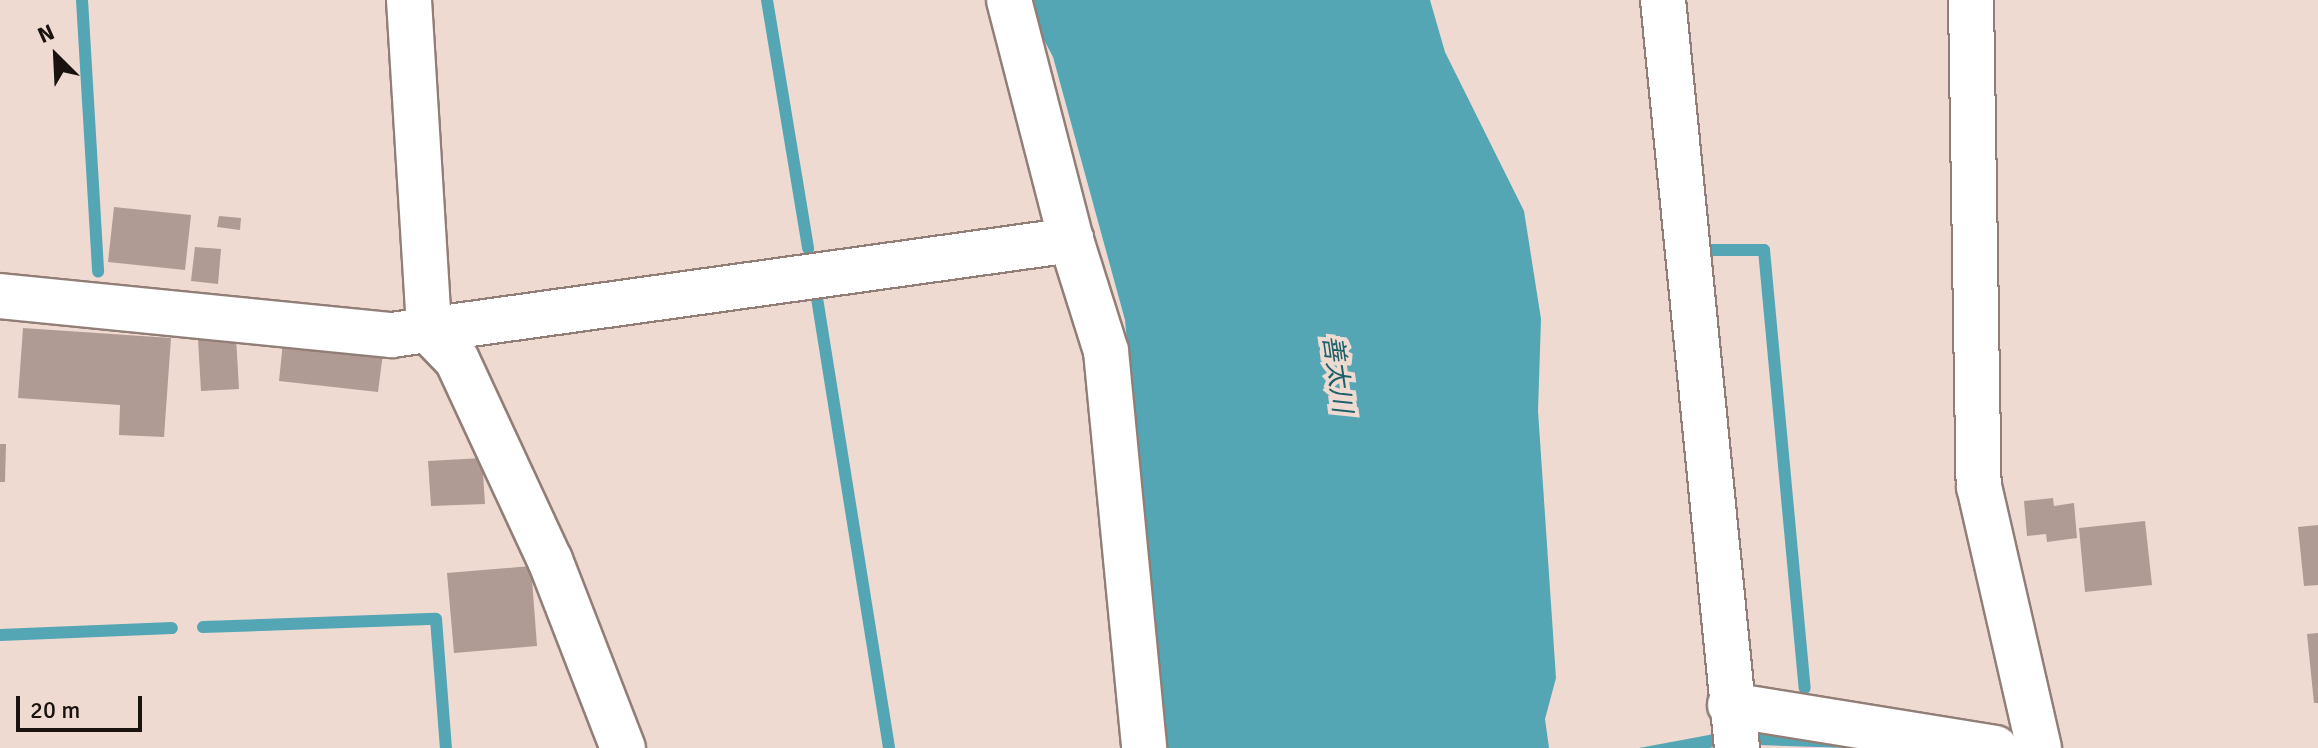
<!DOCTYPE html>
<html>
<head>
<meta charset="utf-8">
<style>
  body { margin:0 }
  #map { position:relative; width:2318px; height:748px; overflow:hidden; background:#efdad1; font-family:Signika,"Noto Sans JP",sans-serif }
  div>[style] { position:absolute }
  .water>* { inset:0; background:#54a6b5 }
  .stream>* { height:12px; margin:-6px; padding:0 6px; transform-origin:6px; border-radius:6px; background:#54a6b5 }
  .building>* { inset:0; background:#af9b93 }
  .roads { filter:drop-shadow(2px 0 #917e76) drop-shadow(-2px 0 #917e76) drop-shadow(0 2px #917e76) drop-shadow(0 -2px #917e76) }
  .minor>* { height:44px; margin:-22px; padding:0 22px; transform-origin:22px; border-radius:22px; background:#fff }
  span { translate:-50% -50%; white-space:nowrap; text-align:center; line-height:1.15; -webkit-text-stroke:8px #efdad1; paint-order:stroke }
  .water-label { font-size:26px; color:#1c606b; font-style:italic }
  .north { position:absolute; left:16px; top:16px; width:80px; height:80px; -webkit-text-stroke:6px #efdad1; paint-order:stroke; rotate:336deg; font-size:22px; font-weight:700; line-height:32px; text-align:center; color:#19120f }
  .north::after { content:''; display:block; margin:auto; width:28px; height:36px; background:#19120f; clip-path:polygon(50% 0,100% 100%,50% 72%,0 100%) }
  .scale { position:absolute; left:16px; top:696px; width:126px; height:36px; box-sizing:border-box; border:4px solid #19120f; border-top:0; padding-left:10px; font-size:24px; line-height:28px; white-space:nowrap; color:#19120f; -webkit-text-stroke:6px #efdad1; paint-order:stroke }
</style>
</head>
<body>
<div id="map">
  <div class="water">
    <div style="clip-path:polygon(1023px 0,1430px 0,1445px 52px,1524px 211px,1541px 319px,1538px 411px,1556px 678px,1545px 719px,1549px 748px,1164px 748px,1125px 320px,1053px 57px)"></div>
    <div style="clip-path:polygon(1725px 732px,1728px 744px,1709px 748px,1639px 748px)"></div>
    <div style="clip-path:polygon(1758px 732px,1849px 748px,1759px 745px)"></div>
  </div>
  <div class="stream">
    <div style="left:82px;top:0;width:272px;rotate:86.6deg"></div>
    <div style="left:767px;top:0;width:252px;rotate:80.6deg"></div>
    <div style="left:1702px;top:242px;width:8px;rotate:90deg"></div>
    <div style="left:1702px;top:250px;width:62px"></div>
    <div style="left:1764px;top:250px;width:440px;rotate:84.7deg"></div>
    <div style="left:817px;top:298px;width:456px;rotate:80.9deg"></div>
    <div style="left:203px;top:627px;width:233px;rotate:-2deg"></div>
    <div style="left:436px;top:619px;width:129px;rotate:85.6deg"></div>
    <div style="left:0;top:635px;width:172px;rotate:-2.3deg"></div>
  </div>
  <div class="building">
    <div style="clip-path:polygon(114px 207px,191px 215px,185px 270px,108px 262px)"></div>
    <div style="clip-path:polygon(219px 216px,241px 218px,240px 230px,217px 227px)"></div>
    <div style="clip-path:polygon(195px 247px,221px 249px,218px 284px,191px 281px)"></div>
    <div style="clip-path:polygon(23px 328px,171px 338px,164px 437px,119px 435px,120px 405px,18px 398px)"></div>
    <div style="clip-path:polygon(236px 337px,239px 389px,201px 391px,198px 339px)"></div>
    <div style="clip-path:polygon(283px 342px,383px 353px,378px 392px,279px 381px)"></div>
    <div style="clip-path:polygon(0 444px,6px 444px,5px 482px,0 482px)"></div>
    <div style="clip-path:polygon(482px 458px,485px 504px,431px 506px,428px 461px)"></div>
    <div style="clip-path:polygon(2053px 498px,2054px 506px,2074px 503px,2077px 538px,2047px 542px,2046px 534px,2027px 536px,2024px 501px)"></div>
    <div style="clip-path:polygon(2145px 521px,2152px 585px,2085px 592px,2079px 528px)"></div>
    <div style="clip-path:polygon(2318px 525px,2318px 585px,2304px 586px,2298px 527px)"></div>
    <div style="clip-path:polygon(531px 566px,537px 646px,454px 653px,447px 573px)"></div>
    <div style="clip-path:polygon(2318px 633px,2318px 703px,2314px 703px,2307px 634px)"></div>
  </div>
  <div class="roads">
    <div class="minor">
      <div style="left:409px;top:0;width:332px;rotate:86.5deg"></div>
      <div style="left:429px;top:331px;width:40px;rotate:46deg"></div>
      <div style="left:457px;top:360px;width:221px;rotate:65.1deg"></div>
      <div style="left:550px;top:560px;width:202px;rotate:68.8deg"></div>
      <div style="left:1009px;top:0;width:248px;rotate:75.5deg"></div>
      <div style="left:1071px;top:240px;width:116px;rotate:72.5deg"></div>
      <div style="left:1106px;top:351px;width:399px;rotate:84.5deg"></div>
      <div style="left:1663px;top:0;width:752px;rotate:84.35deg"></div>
      <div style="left:1971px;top:0;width:486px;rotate:89.1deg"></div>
      <div style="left:1979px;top:486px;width:269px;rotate:77.1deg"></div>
      <div style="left:0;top:296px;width:394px;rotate:5.7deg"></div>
      <div style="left:392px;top:335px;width:686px;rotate:-7.96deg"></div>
      <div style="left:1730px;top:705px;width:269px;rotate:9.2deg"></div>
    </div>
  </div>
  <div class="water-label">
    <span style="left:1336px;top:374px;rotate:82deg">善太川</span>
  </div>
  <div class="north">N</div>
  <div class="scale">20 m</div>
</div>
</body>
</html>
